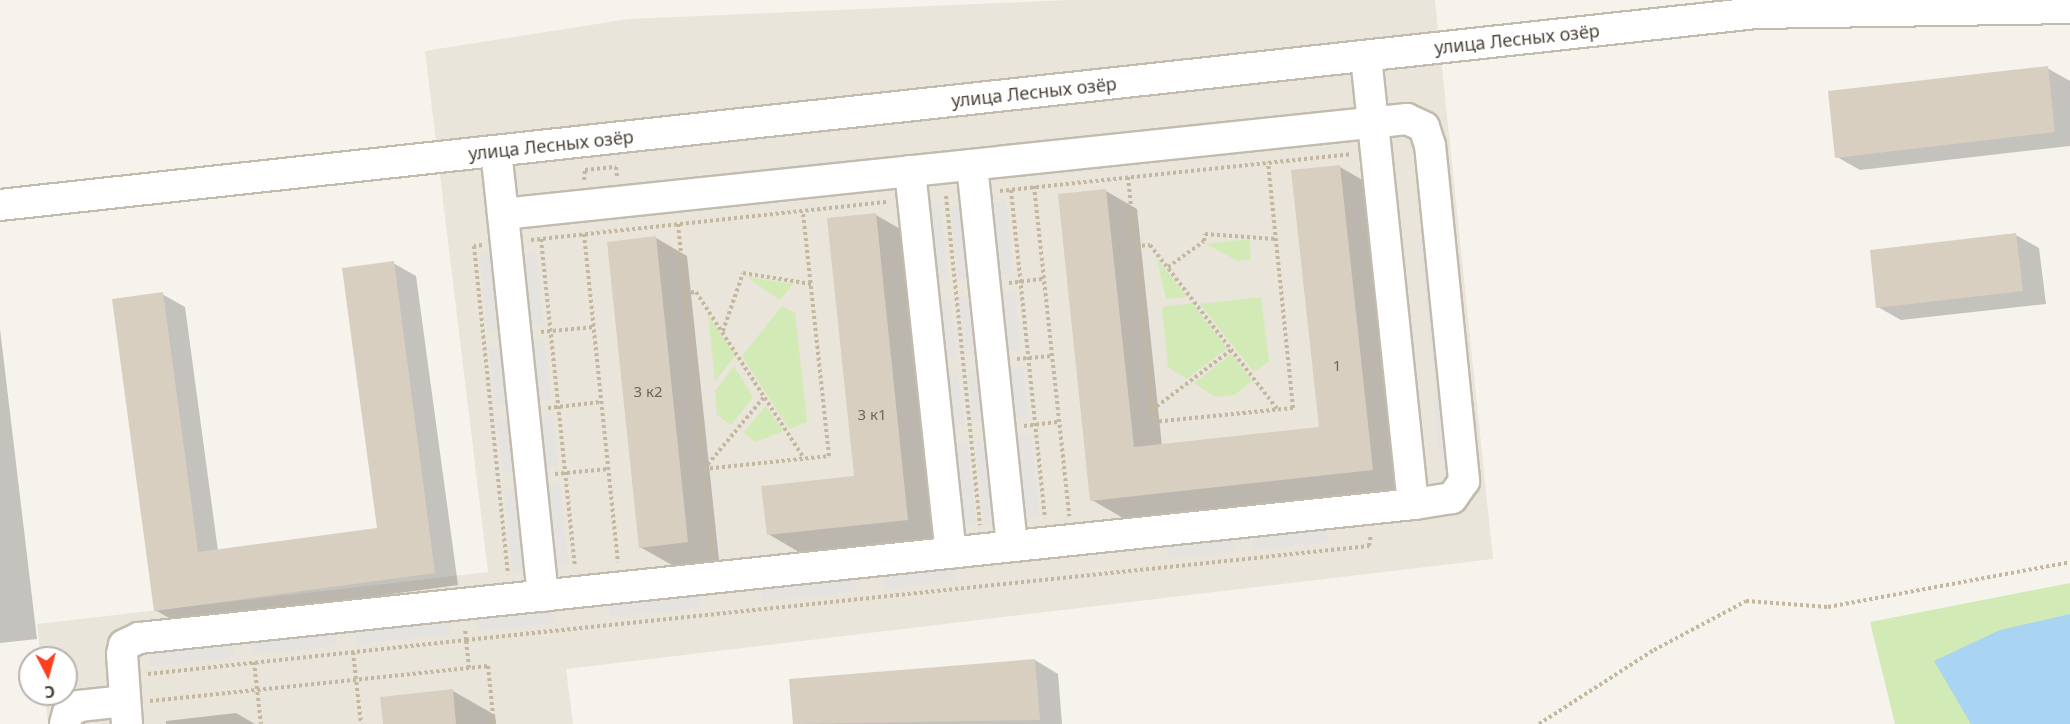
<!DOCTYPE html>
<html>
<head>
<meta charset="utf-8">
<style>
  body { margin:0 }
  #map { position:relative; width:2070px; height:724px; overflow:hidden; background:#f6f3ec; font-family:"Noto Sans",sans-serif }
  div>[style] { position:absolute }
  .residential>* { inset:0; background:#eae5da }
  .green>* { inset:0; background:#d2eab5 }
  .parking>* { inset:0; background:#e5e3e0 }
  .water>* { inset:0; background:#a9d4f2 }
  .shadow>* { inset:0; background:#0003 }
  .building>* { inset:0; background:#d8cfc1 }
  .path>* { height:4px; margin-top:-2px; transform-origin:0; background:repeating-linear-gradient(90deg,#c4b79f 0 3px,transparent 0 6px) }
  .roads { filter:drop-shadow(2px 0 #c2bbae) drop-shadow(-2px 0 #c2bbae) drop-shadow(0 2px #c2bbae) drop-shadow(0 -2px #c2bbae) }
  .minor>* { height:30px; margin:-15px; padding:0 15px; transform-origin:15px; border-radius:15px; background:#fff }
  span { translate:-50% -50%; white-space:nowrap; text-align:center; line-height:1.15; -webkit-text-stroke:4.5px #fff; paint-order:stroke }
  .number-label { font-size:15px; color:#6e675b }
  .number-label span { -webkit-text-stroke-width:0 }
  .street-label { font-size:18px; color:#4b4439 }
  .north { position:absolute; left:18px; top:646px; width:60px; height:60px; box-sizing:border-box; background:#fff; border:2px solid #b7b4b0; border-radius:50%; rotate:174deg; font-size:16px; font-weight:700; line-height:24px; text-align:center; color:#4b4439 }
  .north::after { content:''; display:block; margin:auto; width:21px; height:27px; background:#fc3f1d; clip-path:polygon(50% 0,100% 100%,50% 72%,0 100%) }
</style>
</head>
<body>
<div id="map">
  <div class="residential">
    <div style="clip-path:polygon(1071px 0,1435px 0,1493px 559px,566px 669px,573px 724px,48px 724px,45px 694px,66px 694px,66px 658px,41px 658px,37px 624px,488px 572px,425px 51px,628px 19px)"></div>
  </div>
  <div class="green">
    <div style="clip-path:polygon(1249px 239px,1251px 259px,1238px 261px,1206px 244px)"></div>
    <div style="clip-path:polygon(1157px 259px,1187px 297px,1166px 299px)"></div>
    <div style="clip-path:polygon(745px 276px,793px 284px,780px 300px)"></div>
    <div style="clip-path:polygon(1261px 297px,1269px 361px,1254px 372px,1200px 304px)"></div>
    <div style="clip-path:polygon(1192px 303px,1227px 348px,1187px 379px,1168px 367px,1162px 307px)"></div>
    <div style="clip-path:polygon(782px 306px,795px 313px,807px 422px,789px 429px,742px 356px)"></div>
    <div style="clip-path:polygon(708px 315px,735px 356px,715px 381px)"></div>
    <div style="clip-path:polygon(1231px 354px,1252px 381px,1234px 395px,1215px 397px,1194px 383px)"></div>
    <div style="clip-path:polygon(734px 366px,753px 397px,731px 425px,717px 415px,715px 391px)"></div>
    <div style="clip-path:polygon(766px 406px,783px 431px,756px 442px,743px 433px)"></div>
    <div style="clip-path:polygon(2070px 583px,2070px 724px,1895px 724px,1870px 622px)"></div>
  </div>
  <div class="parking">
    <div style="clip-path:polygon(868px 157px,869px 166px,648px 189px,648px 181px)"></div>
    <div style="clip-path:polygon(1006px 201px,1013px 274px,995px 276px,987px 203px)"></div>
    <div style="clip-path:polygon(940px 203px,948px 281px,930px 283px,922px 205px)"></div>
    <div style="clip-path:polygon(968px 205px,976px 278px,958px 280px,950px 207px)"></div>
    <div style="clip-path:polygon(1429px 240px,1441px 364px,1433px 365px,1420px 241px)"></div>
    <div style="clip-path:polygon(498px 253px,505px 328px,487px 330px,480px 255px)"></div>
    <div style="clip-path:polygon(536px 254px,543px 324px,525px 326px,517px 256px)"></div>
    <div style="clip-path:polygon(1015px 291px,1021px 350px,1003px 352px,997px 293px)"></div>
    <div style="clip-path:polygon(977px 295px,984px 354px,966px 356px,959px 297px)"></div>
    <div style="clip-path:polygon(950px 298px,956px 357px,939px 359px,932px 300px)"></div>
    <div style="clip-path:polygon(544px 341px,551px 400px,533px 401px,527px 343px)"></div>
    <div style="clip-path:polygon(507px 345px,513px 403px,495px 406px,489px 347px)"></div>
    <div style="clip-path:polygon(1023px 367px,1028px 417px,1010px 419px,1005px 369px)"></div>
    <div style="clip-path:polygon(985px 371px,991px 421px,973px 423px,968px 373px)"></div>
    <div style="clip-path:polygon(958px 374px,964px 424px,946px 426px,941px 376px)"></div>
    <div style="clip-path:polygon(1444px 392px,1452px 460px,1440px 461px,1433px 393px)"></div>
    <div style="clip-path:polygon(553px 416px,558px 466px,540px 468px,535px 418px)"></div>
    <div style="clip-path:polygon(515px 420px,521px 470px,503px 472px,497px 422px)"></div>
    <div style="clip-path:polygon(1031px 435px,1039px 516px,1021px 518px,1012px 437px)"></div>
    <div style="clip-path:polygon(995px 439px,1003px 520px,984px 522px,975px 441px)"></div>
    <div style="clip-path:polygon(967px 442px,976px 523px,957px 525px,948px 444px)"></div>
    <div style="clip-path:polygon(560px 484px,568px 565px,550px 567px,542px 486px)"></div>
    <div style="clip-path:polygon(523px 488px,532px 570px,513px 572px,504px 490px)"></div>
    <div style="clip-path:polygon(1327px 524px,1329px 542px,1253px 550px,1251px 532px)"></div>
    <div style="clip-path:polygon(1233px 534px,1235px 551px,1168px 559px,1166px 541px)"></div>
    <div style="clip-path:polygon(953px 563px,955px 581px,885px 588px,883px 570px)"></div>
    <div style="clip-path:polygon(855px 573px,857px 591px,763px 601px,761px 583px)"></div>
    <div style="clip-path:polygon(700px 590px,702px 607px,610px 617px,608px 600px)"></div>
    <div style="clip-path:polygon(553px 605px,555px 623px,479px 631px,477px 613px)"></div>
    <div style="clip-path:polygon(448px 616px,450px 634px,357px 644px,355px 625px)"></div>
    <div style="clip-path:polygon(335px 628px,337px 646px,252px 655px,250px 637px)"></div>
    <div style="clip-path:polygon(232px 639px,234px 657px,151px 666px,150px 647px)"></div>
  </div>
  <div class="water">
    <div style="clip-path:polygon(2070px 614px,2070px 724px,1971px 724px,1934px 661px,2000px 630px)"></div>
  </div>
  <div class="shadow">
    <div style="clip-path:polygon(2047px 68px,2070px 81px,2070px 146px,1860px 170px,1837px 157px)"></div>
    <div style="clip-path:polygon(1340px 167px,1371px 185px,1403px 488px,1123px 518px,1092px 500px,1106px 191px,1137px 209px,1162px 446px,1320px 429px)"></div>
    <div style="clip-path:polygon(876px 215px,907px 233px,939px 537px,799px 552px,768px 534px,855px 477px)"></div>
    <div style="clip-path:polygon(2016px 235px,2039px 248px,2046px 304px,1901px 320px,1878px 307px)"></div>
    <div style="clip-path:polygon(656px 238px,687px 256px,719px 560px,672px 565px,640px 547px)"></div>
    <div style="clip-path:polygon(393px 263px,416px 276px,458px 585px,178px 623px,155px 610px,162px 294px,185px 307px,218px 551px,379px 530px)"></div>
    <div style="clip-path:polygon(0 329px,37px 639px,0 643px)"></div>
    <div style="clip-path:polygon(1035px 660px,1058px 674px,1062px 724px,794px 724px,791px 681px)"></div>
    <div style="clip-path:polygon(453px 691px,495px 715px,496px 724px,385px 724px)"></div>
    <div style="clip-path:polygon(236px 713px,255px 724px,166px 724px,166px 721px)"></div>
  </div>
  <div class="building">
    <div style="clip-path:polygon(2048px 66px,2055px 132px,1835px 158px,1828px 91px)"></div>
    <div style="clip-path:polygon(1340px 165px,1373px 470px,1090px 501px,1058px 194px,1106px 189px,1134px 447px,1319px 427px,1291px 170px)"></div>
    <div style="clip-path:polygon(876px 213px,908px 520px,767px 535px,761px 486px,854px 476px,827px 218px)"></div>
    <div style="clip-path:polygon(2016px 233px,2023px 291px,1876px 308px,1870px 250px)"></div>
    <div style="clip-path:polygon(656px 236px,688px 542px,639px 548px,607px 242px)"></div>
    <div style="clip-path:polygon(394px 261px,435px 573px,154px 611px,112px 299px,163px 292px,198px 552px,377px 528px,342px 268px)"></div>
    <div style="clip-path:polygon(1035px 659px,1040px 720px,793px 724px,789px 679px)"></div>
    <div style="clip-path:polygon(453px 689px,456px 724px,383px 724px,380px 697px)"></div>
  </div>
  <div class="path">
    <div style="left:1128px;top:177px;width:246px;rotate:84.2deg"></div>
    <div style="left:1153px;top:422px;width:141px;rotate:-5.7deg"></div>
    <div style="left:1293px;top:408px;width:247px;rotate:-95.8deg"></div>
    <div style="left:584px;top:180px;width:10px;rotate:-84deg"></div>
    <div style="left:585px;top:170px;width:31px;rotate:-6deg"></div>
    <div style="left:616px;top:167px;width:9px;rotate:84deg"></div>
    <div style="left:1034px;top:186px;width:332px;rotate:83.9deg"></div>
    <div style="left:1011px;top:190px;width:330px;rotate:84.1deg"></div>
    <div style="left:1000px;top:191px;width:352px;rotate:-6deg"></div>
    <div style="left:946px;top:196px;width:331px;rotate:84.1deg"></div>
    <div style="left:678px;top:224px;width:332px;rotate:84.1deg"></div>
    <div style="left:584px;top:234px;width:330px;rotate:84.1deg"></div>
    <div style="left:541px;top:239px;width:329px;rotate:84.1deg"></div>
    <div style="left:531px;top:240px;width:359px;rotate:-6.1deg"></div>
    <div style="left:482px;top:245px;width:8px;rotate:173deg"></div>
    <div style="left:474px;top:246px;width:330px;rotate:84.1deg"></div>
    <div style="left:1136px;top:246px;width:14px;rotate:-4deg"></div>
    <div style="left:1150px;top:245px;width:207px;rotate:52.2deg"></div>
    <div style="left:1168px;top:267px;width:44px;rotate:-35.8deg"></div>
    <div style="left:1204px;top:241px;width:7px;rotate:-82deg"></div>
    <div style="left:1205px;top:234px;width:71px;rotate:4deg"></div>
    <div style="left:1009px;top:283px;width:35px;rotate:-7deg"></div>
    <div style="left:685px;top:293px;width:11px;rotate:-5deg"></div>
    <div style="left:696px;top:292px;width:198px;rotate:57deg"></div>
    <div style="left:723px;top:331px;width:61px;rotate:-71deg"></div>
    <div style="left:743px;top:273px;width:69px;rotate:9.2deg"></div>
    <div style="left:541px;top:332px;width:53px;rotate:-5.4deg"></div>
    <div style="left:1017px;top:359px;width:35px;rotate:-5deg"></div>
    <div style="left:548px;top:408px;width:53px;rotate:-6.5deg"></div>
    <div style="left:1152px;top:410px;width:99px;rotate:-37.2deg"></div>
    <div style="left:1024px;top:426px;width:35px;rotate:-7deg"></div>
    <div style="left:704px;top:469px;width:126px;rotate:-5.9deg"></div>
    <div style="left:829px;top:456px;width:246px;rotate:-96.1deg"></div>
    <div style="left:704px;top:469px;width:94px;rotate:-50.2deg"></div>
    <div style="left:555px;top:474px;width:53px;rotate:-5.4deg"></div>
    <div style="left:353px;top:652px;width:72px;rotate:83.7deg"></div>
    <div style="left:254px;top:662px;width:62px;rotate:83.6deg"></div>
    <div style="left:469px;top:668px;width:28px;rotate:-96deg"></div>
    <div style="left:466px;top:640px;width:908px;rotate:-5.94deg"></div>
    <div style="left:1369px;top:546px;width:12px;rotate:-81deg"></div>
    <div style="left:148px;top:674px;width:320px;rotate:-6.1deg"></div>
    <div style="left:466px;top:640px;width:11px;rotate:-95deg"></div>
    <div style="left:150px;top:701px;width:340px;rotate:-5.9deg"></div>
    <div style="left:488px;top:666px;width:58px;rotate:84.1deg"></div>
    <div style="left:1539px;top:724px;width:137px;rotate:-32.8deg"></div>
    <div style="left:1654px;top:650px;width:104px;rotate:-28deg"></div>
    <div style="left:1746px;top:601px;width:82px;rotate:4.2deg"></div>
    <div style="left:1828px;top:607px;width:246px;rotate:-10.5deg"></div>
  </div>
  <div class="roads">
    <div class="minor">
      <div style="left:496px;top:151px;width:63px;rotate:83.7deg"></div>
      <div style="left:972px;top:165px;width:383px;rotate:84deg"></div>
      <div style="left:910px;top:171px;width:384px;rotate:83.9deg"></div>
      <div style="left:0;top:205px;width:1765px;rotate:-6.24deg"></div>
      <div style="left:1755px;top:13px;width:315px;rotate:-0.9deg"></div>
      <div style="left:543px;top:596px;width:384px;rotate:-96deg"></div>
      <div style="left:503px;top:214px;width:909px;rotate:-6deg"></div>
      <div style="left:1407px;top:119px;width:19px;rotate:25deg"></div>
      <div style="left:1424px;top:127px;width:19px;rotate:72deg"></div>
      <div style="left:1430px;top:145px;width:338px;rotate:84.2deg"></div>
      <div style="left:1464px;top:481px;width:21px;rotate:125deg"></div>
      <div style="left:1452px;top:498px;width:39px;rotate:171deg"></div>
      <div style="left:65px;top:724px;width:11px;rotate:-75deg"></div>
      <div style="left:68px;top:713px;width:13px;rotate:-32deg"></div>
      <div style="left:79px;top:706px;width:46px;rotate:-6.2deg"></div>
      <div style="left:127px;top:724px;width:70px;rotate:-94.1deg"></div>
      <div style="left:122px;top:654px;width:9px;rotate:-77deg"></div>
      <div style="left:124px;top:645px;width:17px;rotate:-25deg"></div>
      <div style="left:139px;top:638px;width:1281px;rotate:-6deg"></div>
      <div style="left:1413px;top:504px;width:450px;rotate:-96deg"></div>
    </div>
  </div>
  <div class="number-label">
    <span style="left:1337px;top:366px">1</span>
    <span style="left:648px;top:392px">3 к2</span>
    <span style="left:872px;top:415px">3 к1</span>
  </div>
  <div class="street-label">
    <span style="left:1517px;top:39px;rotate:-6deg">улица Лесных озёр</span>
    <span style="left:1034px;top:92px;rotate:-6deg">улица Лесных озёр</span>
    <span style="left:551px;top:145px;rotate:-6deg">улица Лесных озёр</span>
  </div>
  <div class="north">С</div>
</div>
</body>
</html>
